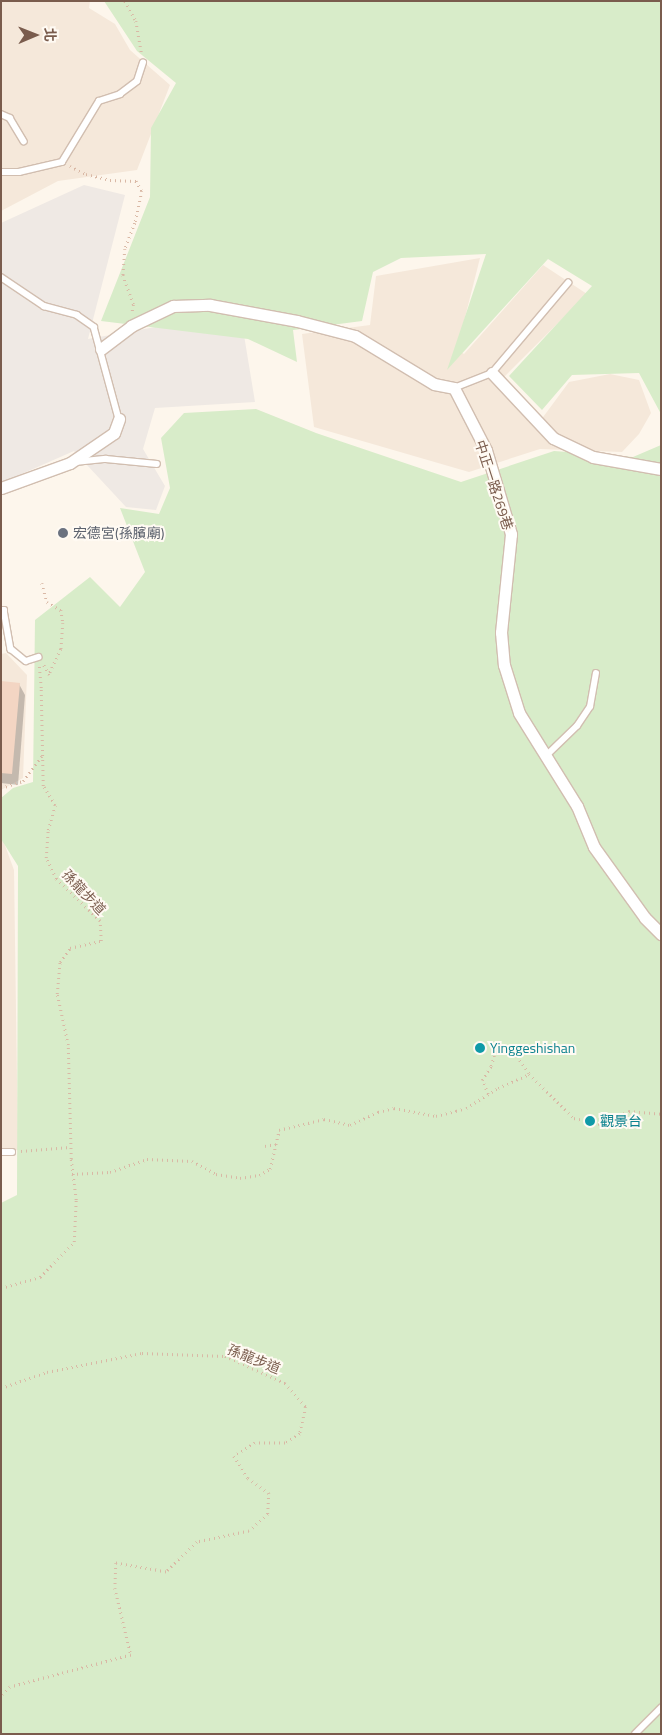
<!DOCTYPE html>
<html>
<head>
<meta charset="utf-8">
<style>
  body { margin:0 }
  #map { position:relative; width:662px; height:1735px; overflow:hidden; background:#fdf6ec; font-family:"Titillium Web","Noto Sans TC",sans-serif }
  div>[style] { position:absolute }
  .residential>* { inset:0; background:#f5e8da }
  .industrial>* { inset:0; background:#efe9e4 }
  .green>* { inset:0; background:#d8ecc9 }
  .shadow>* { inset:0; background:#0003 }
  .building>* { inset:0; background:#f3d5c3 }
  .path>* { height:2.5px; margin-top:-1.25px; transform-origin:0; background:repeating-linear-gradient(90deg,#d9b8a5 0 1px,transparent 0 5px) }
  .roads { filter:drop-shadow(1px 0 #d1beb0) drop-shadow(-1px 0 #d1beb0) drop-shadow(0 1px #d1beb0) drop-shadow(0 -1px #d1beb0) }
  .lane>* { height:5.5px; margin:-2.75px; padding:0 2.75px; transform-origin:2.75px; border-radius:2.75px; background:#fff }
  .street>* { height:11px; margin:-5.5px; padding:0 5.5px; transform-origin:5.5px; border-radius:5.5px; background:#fff }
  .dots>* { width:14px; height:14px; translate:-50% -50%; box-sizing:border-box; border:2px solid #fffaf3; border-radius:50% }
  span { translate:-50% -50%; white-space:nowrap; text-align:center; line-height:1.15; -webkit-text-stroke:4px #fffaf3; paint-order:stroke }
  .street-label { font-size:14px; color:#7a5c4d }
  .worship-label { font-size:14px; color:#5b616d }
  .left { translate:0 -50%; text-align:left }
  .culture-label { font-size:14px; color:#0d838f }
  .frame { position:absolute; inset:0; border:2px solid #7a5c4d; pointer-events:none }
  .north { position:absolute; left:10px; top:10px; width:50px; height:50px; -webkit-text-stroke:4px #fffaf3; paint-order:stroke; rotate:89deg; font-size:14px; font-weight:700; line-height:20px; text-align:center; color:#7a5c4d }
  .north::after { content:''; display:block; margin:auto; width:18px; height:22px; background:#7a5c4d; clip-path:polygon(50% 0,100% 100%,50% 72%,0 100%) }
</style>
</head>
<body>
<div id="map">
  <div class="residential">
    <div style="clip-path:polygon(1px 1px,90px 1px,89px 8px,115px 24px,130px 50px,170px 85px,137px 170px,58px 181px,1px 211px)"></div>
    <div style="clip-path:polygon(480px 258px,457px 349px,464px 354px,543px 265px,587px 294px,496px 385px,535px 428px,569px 382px,610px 374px,639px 380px,651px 413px,639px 434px,622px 452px,540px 449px,469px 472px,314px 427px,302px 334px,370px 325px,376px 276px)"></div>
    <div style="clip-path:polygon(6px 653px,27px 675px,23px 778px,1px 790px,1px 654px)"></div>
    <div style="clip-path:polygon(1px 840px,3px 840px,14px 870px,18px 1150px,1px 1151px)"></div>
  </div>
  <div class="industrial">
    <div style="clip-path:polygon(84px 185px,125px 195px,88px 339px,184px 322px,243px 329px,255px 402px,155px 408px,143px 449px,165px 486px,156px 510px,126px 507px,74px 451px,1px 483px,1px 223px)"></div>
  </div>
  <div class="green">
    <div style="clip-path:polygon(104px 1px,661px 1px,661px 414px,639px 373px,572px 375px,542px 410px,509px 376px,592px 286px,548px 259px,447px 370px,486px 254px,401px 258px,373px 272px,362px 321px,293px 330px,297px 362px,248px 339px,101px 321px,150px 197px,151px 128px,176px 83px,137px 51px)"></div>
    <div style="clip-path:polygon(256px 409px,316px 433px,461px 482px,554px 451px,633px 457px,661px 445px,661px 1734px,1px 1734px,1px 1203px,17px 1195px,18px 866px,1px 839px,1px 798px,13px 788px,33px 782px,35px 620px,90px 577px,120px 607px,145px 572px,120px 508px,159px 514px,170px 488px,161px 438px,184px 413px)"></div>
  </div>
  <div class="shadow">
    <div style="clip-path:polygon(1px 682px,19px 684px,25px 695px,18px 785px,1px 783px)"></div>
  </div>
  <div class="building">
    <div style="clip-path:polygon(1px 681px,20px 683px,12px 774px,1px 773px)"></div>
  </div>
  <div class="path">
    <div style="left:125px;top:1px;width:23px;rotate:61deg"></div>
    <div style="left:136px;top:21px;width:34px;rotate:80deg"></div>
    <div style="left:70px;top:166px;width:18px;rotate:27deg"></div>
    <div style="left:86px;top:174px;width:25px;rotate:14deg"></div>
    <div style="left:110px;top:180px;width:26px;rotate:2deg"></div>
    <div style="left:136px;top:181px;width:12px;rotate:59deg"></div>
    <div style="left:142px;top:191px;width:33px;rotate:102deg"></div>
    <div style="left:135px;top:223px;width:28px;rotate:111deg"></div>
    <div style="left:125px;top:249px;width:26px;rotate:94deg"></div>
    <div style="left:123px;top:275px;width:32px;rotate:70deg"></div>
    <div style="left:134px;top:305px;width:8px;rotate:104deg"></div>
    <div style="left:42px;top:583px;width:20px;rotate:75deg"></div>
    <div style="left:47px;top:602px;width:16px;rotate:30deg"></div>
    <div style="left:61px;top:610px;width:13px;rotate:81deg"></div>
    <div style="left:63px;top:623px;width:26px;rotate:94deg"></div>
    <div style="left:61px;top:649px;width:29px;rotate:115deg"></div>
    <div style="left:49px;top:675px;width:13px;rotate:-119deg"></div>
    <div style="left:1px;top:788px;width:23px;rotate:-18deg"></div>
    <div style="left:23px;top:781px;width:31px;rotate:-53deg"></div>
    <div style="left:488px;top:1094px;width:15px;rotate:-113deg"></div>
    <div style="left:482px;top:1080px;width:17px;rotate:-57deg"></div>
    <div style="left:491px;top:1066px;width:15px;rotate:-74deg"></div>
    <div style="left:495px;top:1052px;width:9px;rotate:-27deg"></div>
    <div style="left:503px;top:1048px;width:12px;rotate:20deg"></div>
    <div style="left:514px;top:1052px;width:26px;rotate:54deg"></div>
    <div style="left:265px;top:1146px;width:11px;rotate:-10deg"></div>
    <div style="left:21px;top:1151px;width:49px;rotate:-4.7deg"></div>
    <div style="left:72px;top:1174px;width:38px;rotate:-3deg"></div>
    <div style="left:110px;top:1172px;width:39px;rotate:-19deg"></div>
    <div style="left:147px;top:1159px;width:45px;rotate:2.5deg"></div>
    <div style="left:192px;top:1161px;width:27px;rotate:28deg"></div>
    <div style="left:216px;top:1174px;width:24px;rotate:9deg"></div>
    <div style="left:240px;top:1178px;width:19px;rotate:-9deg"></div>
    <div style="left:259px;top:1175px;width:13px;rotate:-29deg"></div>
    <div style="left:270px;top:1169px;width:40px;rotate:-77deg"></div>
    <div style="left:279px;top:1130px;width:46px;rotate:-13.7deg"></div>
    <div style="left:324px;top:1119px;width:27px;rotate:13deg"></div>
    <div style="left:350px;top:1125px;width:31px;rotate:-25deg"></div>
    <div style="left:378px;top:1112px;width:16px;rotate:-14deg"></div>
    <div style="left:394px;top:1108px;width:43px;rotate:10.8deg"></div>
    <div style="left:436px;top:1116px;width:21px;rotate:-14deg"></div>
    <div style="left:456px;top:1111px;width:10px;rotate:-17deg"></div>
    <div style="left:466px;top:1108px;width:38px;rotate:-32deg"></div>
    <div style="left:498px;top:1088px;width:34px;rotate:-24deg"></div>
    <div style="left:529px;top:1074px;width:63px;rotate:44.4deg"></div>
    <div style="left:574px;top:1118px;width:28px;rotate:13deg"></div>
    <div style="left:601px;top:1124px;width:31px;rotate:-25deg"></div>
    <div style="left:629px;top:1111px;width:32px;rotate:5deg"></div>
    <div style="left:1px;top:1288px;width:41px;rotate:-15.8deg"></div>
    <div style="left:40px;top:1277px;width:49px;rotate:-45.8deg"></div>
    <div style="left:74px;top:1242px;width:42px;rotate:-87.3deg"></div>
    <div style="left:76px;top:1200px;width:41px;rotate:-97deg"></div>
    <div style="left:71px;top:1159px;width:114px;rotate:-91.5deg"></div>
    <div style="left:68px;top:1045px;width:52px;rotate:-102.2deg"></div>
    <div style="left:57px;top:994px;width:32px;rotate:-85deg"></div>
    <div style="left:60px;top:962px;width:17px;rotate:-54deg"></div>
    <div style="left:70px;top:948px;width:32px;rotate:-13deg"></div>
    <div style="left:101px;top:941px;width:20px;rotate:-93deg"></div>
    <div style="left:100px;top:921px;width:61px;rotate:-136.3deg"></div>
    <div style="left:56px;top:879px;width:23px;rotate:-115deg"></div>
    <div style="left:46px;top:858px;width:28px;rotate:-86deg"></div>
    <div style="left:48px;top:830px;width:26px;rotate:-74deg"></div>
    <div style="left:55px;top:805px;width:22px;rotate:-122deg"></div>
    <div style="left:43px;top:786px;width:98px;rotate:-91.2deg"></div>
    <div style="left:41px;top:688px;width:23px;rotate:-95deg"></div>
    <div style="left:1px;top:1388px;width:49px;rotate:-19.2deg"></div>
    <div style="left:47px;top:1372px;width:97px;rotate:-11.3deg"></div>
    <div style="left:142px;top:1353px;width:83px;rotate:2.1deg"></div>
    <div style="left:225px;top:1356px;width:66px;rotate:24.2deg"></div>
    <div style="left:285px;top:1383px;width:32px;rotate:49deg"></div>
    <div style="left:306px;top:1407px;width:28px;rotate:103deg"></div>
    <div style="left:300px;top:1434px;width:17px;rotate:149deg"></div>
    <div style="left:285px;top:1443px;width:30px;rotate:180deg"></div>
    <div style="left:255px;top:1443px;width:25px;rotate:148deg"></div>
    <div style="left:234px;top:1456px;width:26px;rotate:58deg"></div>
    <div style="left:248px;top:1478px;width:26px;rotate:36deg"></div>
    <div style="left:269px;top:1493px;width:21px;rotate:93deg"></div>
    <div style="left:268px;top:1514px;width:25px;rotate:138deg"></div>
    <div style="left:249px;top:1531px;width:53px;rotate:168.1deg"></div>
    <div style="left:197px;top:1542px;width:43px;rotate:135.9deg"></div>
    <div style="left:166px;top:1572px;width:51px;rotate:-169.8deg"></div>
    <div style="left:116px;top:1563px;width:25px;rotate:92deg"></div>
    <div style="left:115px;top:1588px;width:69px;rotate:76.6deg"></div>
    <div style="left:131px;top:1655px;width:125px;rotate:165.2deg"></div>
    <div style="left:10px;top:1687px;width:13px;rotate:135deg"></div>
  </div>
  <div class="roads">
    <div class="lane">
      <div style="left:1px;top:114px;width:10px;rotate:24deg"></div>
      <div style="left:10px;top:118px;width:27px;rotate:59deg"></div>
      <div style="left:1px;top:172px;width:18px"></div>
      <div style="left:19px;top:172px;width:44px;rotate:-13.1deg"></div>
      <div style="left:62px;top:162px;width:71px;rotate:-58.8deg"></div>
      <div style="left:99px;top:101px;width:22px;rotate:-18deg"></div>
      <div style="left:120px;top:94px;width:21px;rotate:-37deg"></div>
      <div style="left:137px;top:81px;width:19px;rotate:-72deg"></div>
      <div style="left:1px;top:277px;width:52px;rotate:34deg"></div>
      <div style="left:44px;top:306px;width:34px;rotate:15deg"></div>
      <div style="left:77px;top:315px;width:21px;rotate:35deg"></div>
      <div style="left:94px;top:327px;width:95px;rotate:74.8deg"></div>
      <div style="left:454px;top:388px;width:41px;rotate:-21.5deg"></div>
      <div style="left:492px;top:373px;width:118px;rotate:-49.8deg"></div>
      <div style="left:75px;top:462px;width:31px;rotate:-6deg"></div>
      <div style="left:106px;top:459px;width:51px;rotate:5.6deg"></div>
      <div style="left:1px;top:610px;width:3px"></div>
      <div style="left:4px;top:610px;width:40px;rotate:80deg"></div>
      <div style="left:11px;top:649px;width:19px;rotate:39deg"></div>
      <div style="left:26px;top:661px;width:13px;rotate:-18deg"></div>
      <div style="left:546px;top:756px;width:43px;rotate:-44.1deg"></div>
      <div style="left:577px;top:726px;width:23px;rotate:-56deg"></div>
      <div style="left:590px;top:707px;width:34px;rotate:-80deg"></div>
      <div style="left:1px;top:1152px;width:11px"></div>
      <div style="left:635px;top:1734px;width:37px;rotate:-45deg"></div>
    </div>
    <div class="street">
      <div style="left:101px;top:349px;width:38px;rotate:-37deg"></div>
      <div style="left:131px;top:326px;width:47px;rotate:-25.5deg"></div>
      <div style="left:173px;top:306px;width:37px;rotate:-2deg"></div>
      <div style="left:210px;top:305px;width:88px;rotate:10.4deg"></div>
      <div style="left:297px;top:321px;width:60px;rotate:14.5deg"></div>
      <div style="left:355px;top:336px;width:92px;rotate:31.3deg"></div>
      <div style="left:434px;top:384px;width:20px;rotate:11deg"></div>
      <div style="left:454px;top:388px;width:70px;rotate:62.7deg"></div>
      <div style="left:486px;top:450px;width:88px;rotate:73.4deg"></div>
      <div style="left:511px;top:534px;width:99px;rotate:95.8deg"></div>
      <div style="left:501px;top:632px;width:33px;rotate:85deg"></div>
      <div style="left:504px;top:665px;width:50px;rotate:72.6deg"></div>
      <div style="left:519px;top:713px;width:110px;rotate:58.1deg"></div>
      <div style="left:577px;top:806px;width:44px;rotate:67.5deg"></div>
      <div style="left:594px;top:847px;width:87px;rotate:54.3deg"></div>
      <div style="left:645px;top:918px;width:23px;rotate:45deg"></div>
      <div style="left:492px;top:373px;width:89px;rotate:46.8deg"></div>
      <div style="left:553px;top:438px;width:44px;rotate:25.4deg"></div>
      <div style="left:593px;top:457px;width:69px;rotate:10deg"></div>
      <div style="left:1px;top:488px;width:73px;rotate:-19.9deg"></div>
      <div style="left:70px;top:463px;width:53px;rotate:-34.3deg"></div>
      <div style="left:114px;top:433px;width:15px;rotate:-70deg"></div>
    </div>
  </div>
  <div class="dots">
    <div style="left:63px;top:533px;background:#6b7280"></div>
    <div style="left:480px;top:1048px;background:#0f9aa8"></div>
    <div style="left:590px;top:1121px;background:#0f9aa8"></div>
  </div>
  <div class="street-label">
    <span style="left:494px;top:485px;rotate:72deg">中正一路269巷</span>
    <span style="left:84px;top:892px;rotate:47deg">孫龍步道</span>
    <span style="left:254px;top:1359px;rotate:22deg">孫龍步道</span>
  </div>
  <div class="worship-label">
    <span class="left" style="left:73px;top:533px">宏德宮(孫臏廟)</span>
  </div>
  <div class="culture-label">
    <span class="left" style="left:490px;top:1048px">Yinggeshishan</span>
    <span class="left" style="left:600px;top:1121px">觀景台</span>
  </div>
  <div class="frame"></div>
  <div class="north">北</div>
</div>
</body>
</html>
